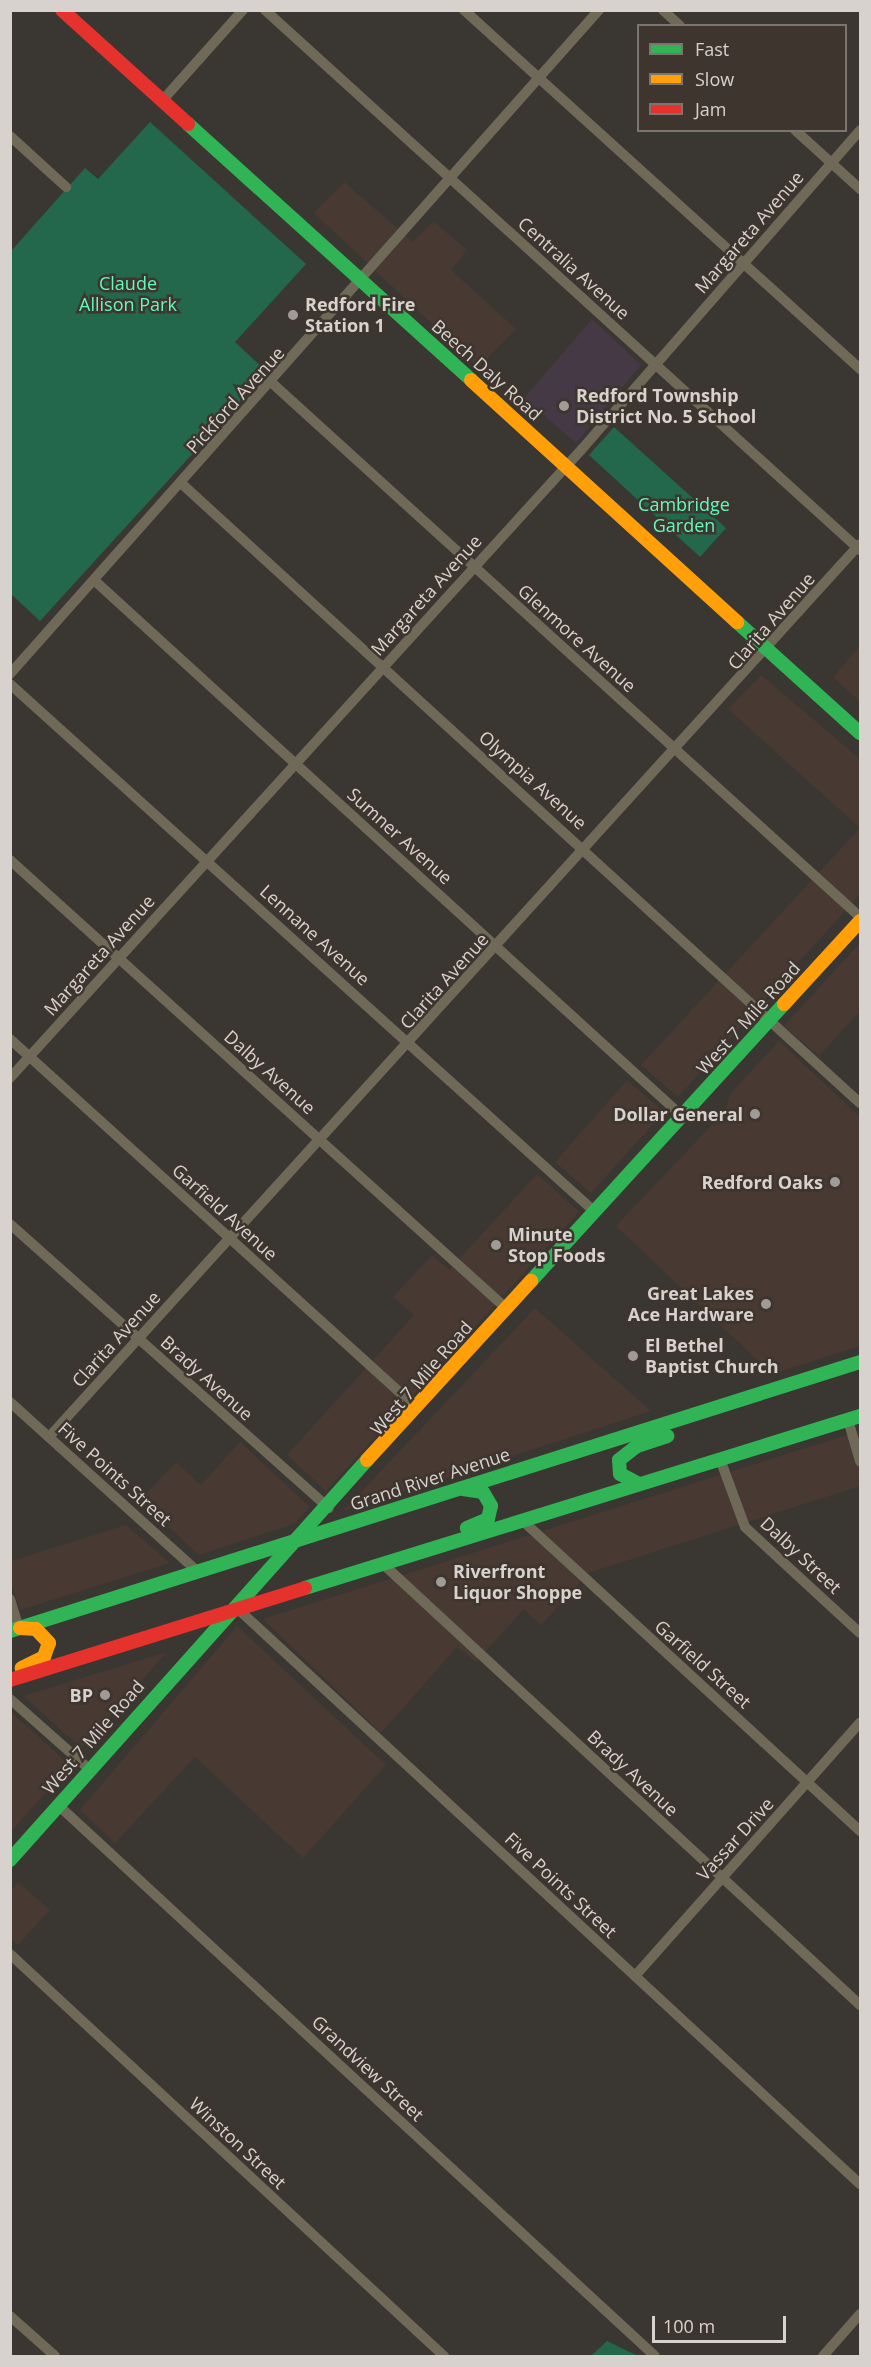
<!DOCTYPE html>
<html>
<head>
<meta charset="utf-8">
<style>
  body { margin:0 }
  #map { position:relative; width:871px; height:2367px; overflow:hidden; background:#3a3632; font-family:"Open Sans",sans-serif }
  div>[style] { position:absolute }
  .built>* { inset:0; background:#483a32 }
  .education>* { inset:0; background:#443945 }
  .green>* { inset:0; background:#23684d }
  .street>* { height:10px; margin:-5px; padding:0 5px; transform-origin:5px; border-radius:5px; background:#6f6957 }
  .fast>* { height:14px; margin:-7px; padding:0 7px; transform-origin:7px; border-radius:7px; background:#30b455 }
  .slow>* { height:14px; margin:-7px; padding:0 7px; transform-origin:7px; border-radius:7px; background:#ff9f0a }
  .jam>* { height:14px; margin:-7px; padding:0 7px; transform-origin:7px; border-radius:7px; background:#e5322d }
  .dots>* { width:16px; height:16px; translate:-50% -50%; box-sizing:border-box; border:3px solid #3e352f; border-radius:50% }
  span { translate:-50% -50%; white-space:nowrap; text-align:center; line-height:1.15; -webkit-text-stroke:5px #3e352f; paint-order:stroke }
  .street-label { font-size:18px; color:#d8d2ce }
  .park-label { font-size:18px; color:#60fbbe }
  .poi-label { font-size:18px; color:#d8d2ce; font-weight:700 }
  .left { translate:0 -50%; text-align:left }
  .right { translate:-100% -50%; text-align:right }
  .frame { position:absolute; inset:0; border:12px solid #d8d2ce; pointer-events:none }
  .legend { position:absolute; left:637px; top:24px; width:210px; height:108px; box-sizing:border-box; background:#3e352f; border:2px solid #7c746f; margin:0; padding:8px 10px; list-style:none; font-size:18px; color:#d8d2ce }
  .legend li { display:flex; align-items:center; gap:12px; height:30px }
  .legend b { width:30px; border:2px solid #7c746f }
  .scale { position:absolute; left:652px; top:2316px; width:134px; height:27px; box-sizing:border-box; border:3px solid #d8d2ce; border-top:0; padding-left:8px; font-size:18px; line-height:21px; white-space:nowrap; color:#d8d2ce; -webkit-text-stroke:4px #3e352f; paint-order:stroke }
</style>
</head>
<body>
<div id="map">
  <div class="built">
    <div style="clip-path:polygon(344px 182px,413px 242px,433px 221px,467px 250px,451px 270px,516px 329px,478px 367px,314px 213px)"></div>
    <div style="clip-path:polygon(860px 646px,860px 702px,833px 677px)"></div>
    <div style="clip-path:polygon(761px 675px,860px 759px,860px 894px,678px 1097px,641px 1065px,860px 828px,728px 709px)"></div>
    <div style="clip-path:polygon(860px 943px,860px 1011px,819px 1056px,784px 1026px)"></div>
    <div style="clip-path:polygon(779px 1041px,860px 1117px,860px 1346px,772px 1374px,616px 1226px,724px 1112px,731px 1093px)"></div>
    <div style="clip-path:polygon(627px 1080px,664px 1112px,591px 1193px,555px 1162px)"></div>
    <div style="clip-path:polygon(537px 1174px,579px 1212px,326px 1491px,287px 1455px,414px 1315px,393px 1297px,432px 1255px,449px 1270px)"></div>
    <div style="clip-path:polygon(535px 1308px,651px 1411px,343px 1511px)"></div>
    <div style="clip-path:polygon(860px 1431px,860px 1486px,588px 1573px,541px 1625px,524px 1609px,476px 1662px,457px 1647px,381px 1733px,263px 1619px)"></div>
    <div style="clip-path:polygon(240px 1442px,310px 1507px,294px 1524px,199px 1555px,140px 1500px,176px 1462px,201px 1485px)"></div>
    <div style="clip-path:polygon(126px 1525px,170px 1563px,20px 1610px,11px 1583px,11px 1561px)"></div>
    <div style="clip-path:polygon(237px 1626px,386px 1765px,303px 1858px,195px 1757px,115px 1843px,80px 1810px)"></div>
    <div style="clip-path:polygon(167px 1652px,81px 1748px,23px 1696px)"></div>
    <div style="clip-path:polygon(11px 1712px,70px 1765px,11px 1832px)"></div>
    <div style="clip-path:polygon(18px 1882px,50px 1910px,18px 1945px,10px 1938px,11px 1890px)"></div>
  </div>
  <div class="education">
    <div style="clip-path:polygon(592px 319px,641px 365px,576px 443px,524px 398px)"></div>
  </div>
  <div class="green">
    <div style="clip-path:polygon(150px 122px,306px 264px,235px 342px,267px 372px,40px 621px,11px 594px,11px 251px,85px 168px,98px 179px)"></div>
    <div style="clip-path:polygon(614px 427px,726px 528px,700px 557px,589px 455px)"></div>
    <div style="clip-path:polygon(607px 2341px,638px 2356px,591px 2356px)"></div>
  </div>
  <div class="street">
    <div style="left:265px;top:10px;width:804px;rotate:42.23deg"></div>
    <div style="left:464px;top:10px;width:535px;rotate:42.19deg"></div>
    <div style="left:663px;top:10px;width:23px;rotate:43deg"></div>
    <div style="left:161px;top:102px;width:123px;rotate:-48.3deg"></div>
    <div style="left:795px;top:130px;width:88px;rotate:42.2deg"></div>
    <div style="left:10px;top:136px;width:76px;rotate:42.3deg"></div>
    <div style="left:272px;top:383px;width:794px;rotate:42.24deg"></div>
    <div style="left:182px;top:484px;width:918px;rotate:42.4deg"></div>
    <div style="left:95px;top:581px;width:794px;rotate:42.35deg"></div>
    <div style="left:10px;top:674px;width:888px;rotate:-48.43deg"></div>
    <div style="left:10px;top:684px;width:788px;rotate:42.07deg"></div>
    <div style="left:10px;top:860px;width:670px;rotate:42.1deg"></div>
    <div style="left:10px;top:1039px;width:549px;rotate:42.2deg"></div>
    <div style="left:10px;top:1078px;width:850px;rotate:-47.72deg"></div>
    <div style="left:582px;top:449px;width:423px;rotate:-48.9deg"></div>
    <div style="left:10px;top:1224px;width:427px;rotate:41.7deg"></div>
    <div style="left:10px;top:1402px;width:252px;rotate:42.1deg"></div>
    <div style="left:848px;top:1420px;width:43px;rotate:73.7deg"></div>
    <div style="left:49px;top:1437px;width:1206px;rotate:-47.76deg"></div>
    <div style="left:720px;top:1459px;width:72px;rotate:69.8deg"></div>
    <div style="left:745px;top:1527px;width:156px;rotate:42.7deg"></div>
    <div style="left:523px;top:1521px;width:458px;rotate:42.6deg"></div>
    <div style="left:383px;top:1564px;width:650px;rotate:42.75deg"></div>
    <div style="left:10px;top:1599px;width:30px;rotate:73deg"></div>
    <div style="left:239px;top:1610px;width:846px;rotate:42.75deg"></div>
    <div style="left:10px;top:1699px;width:106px;rotate:41.5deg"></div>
    <div style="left:58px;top:1805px;width:812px;rotate:42.71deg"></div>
    <div style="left:10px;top:1954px;width:592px;rotate:42.81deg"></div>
    <div style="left:635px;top:1976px;width:339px;rotate:-48.4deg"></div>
    <div style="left:10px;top:2316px;width:60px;rotate:41.6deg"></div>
    <div style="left:823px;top:2356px;width:56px;rotate:-48.6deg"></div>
  </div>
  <div class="fast">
    <div style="left:188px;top:124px;width:382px;rotate:42.1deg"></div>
    <div style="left:737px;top:622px;width:166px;rotate:42.1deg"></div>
    <div style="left:531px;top:1281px;width:375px;rotate:-47.6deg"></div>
    <div style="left:639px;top:1484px;width:21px;rotate:-152deg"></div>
    <div style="left:620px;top:1474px;width:14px;rotate:-94deg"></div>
    <div style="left:619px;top:1460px;width:23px;rotate:-38deg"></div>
    <div style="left:637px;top:1446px;width:32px;rotate:-18deg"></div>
    <div style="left:463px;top:1489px;width:20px;rotate:9deg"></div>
    <div style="left:483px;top:1492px;width:16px;rotate:60deg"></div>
    <div style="left:491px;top:1506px;width:13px;rotate:103deg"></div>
    <div style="left:488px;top:1519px;width:23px;rotate:157deg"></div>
    <div style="left:305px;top:1588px;width:581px;rotate:-17.22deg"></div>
    <div style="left:10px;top:1631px;width:892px;rotate:-17.56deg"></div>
    <div style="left:10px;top:1860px;width:536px;rotate:-48.25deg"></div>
  </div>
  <div class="slow">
    <div style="left:471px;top:380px;width:360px;rotate:42.3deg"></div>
    <div style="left:784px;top:1004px;width:113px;rotate:-47.5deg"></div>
    <div style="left:367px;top:1460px;width:243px;rotate:-47.5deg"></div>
    <div style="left:20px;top:1628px;width:16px;rotate:4deg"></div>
    <div style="left:36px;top:1629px;width:19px;rotate:47deg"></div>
    <div style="left:49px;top:1643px;width:15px;rotate:110deg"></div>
    <div style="left:44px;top:1657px;width:25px;rotate:154deg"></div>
  </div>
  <div class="jam">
    <div style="left:62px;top:10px;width:170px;rotate:42.1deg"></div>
    <div style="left:10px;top:1680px;width:309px;rotate:-17.3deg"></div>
  </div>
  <div class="dots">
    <div style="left:293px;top:315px;background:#a19b97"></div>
    <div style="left:564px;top:406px;background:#a19b97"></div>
    <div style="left:755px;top:1114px;background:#a19b97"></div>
    <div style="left:835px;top:1182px;background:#a19b97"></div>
    <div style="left:496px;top:1245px;background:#a19b97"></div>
    <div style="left:766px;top:1304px;background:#a19b97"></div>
    <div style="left:633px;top:1356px;background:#a19b97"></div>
    <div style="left:441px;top:1582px;background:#a19b97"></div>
    <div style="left:105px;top:1695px;background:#a19b97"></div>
  </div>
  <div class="street-label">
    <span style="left:749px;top:232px;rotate:-49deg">Margareta Avenue</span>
    <span style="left:574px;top:268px;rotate:42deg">Centralia Avenue</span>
    <span style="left:487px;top:370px;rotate:42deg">Beech Daly Road</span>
    <span style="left:235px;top:400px;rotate:-48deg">Pickford Avenue</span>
    <span style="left:426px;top:595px;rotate:-48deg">Margareta Avenue</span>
    <span style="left:771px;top:621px;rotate:-49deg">Clarita Avenue</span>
    <span style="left:577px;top:638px;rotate:42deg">Glenmore Avenue</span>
    <span style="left:533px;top:780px;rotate:42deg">Olympia Avenue</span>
    <span style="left:400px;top:836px;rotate:42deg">Sumner Avenue</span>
    <span style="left:315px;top:935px;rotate:42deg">Lennane Avenue</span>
    <span style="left:99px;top:955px;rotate:-48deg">Margareta Avenue</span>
    <span style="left:444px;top:981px;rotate:-48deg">Clarita Avenue</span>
    <span style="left:748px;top:1018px;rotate:-48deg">West 7 Mile Road</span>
    <span style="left:270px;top:1072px;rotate:42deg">Dalby Avenue</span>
    <span style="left:225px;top:1212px;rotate:42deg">Garfield Avenue</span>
    <span style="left:116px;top:1339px;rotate:-48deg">Clarita Avenue</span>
    <span style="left:207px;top:1378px;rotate:42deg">Brady Avenue</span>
    <span style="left:421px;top:1378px;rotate:-49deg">West 7 Mile Road</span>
    <span style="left:115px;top:1474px;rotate:42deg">Five Points Street</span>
    <span style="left:430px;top:1479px;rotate:-18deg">Grand River Avenue</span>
    <span style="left:801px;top:1555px;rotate:43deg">Dalby Street</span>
    <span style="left:703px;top:1664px;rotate:42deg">Garfield Street</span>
    <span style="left:93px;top:1737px;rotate:-49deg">West 7 Mile Road</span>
    <span style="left:633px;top:1773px;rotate:43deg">Brady Avenue</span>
    <span style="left:735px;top:1839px;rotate:-48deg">Vassar Drive</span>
    <span style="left:561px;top:1885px;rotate:43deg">Five Points Street</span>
    <span style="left:368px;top:2068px;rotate:43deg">Grandview Street</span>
    <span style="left:238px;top:2143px;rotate:43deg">Winston Street</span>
  </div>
  <div class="park-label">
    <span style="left:128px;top:294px">Claude<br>Allison Park</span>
    <span style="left:684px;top:515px">Cambridge<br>Garden</span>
  </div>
  <div class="poi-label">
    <span class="left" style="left:305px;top:315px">Redford Fire<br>Station 1</span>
    <span class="left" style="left:576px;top:406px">Redford Township<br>District No. 5 School</span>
    <span class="right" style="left:743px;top:1114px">Dollar General</span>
    <span class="right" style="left:823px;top:1182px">Redford Oaks</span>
    <span class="left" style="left:508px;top:1245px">Minute<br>Stop Foods</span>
    <span class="right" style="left:754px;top:1304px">Great Lakes<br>Ace Hardware</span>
    <span class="left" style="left:645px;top:1356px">El Bethel<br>Baptist Church</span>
    <span class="left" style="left:453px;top:1582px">Riverfront<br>Liquor Shoppe</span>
    <span class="right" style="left:93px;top:1695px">BP</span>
  </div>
  <div class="frame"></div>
  <ul class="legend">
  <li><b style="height:8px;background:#30b455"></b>Fast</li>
  <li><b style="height:8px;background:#ff9f0a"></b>Slow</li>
  <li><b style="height:8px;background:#e5322d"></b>Jam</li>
  </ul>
  <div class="scale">100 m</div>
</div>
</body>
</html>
